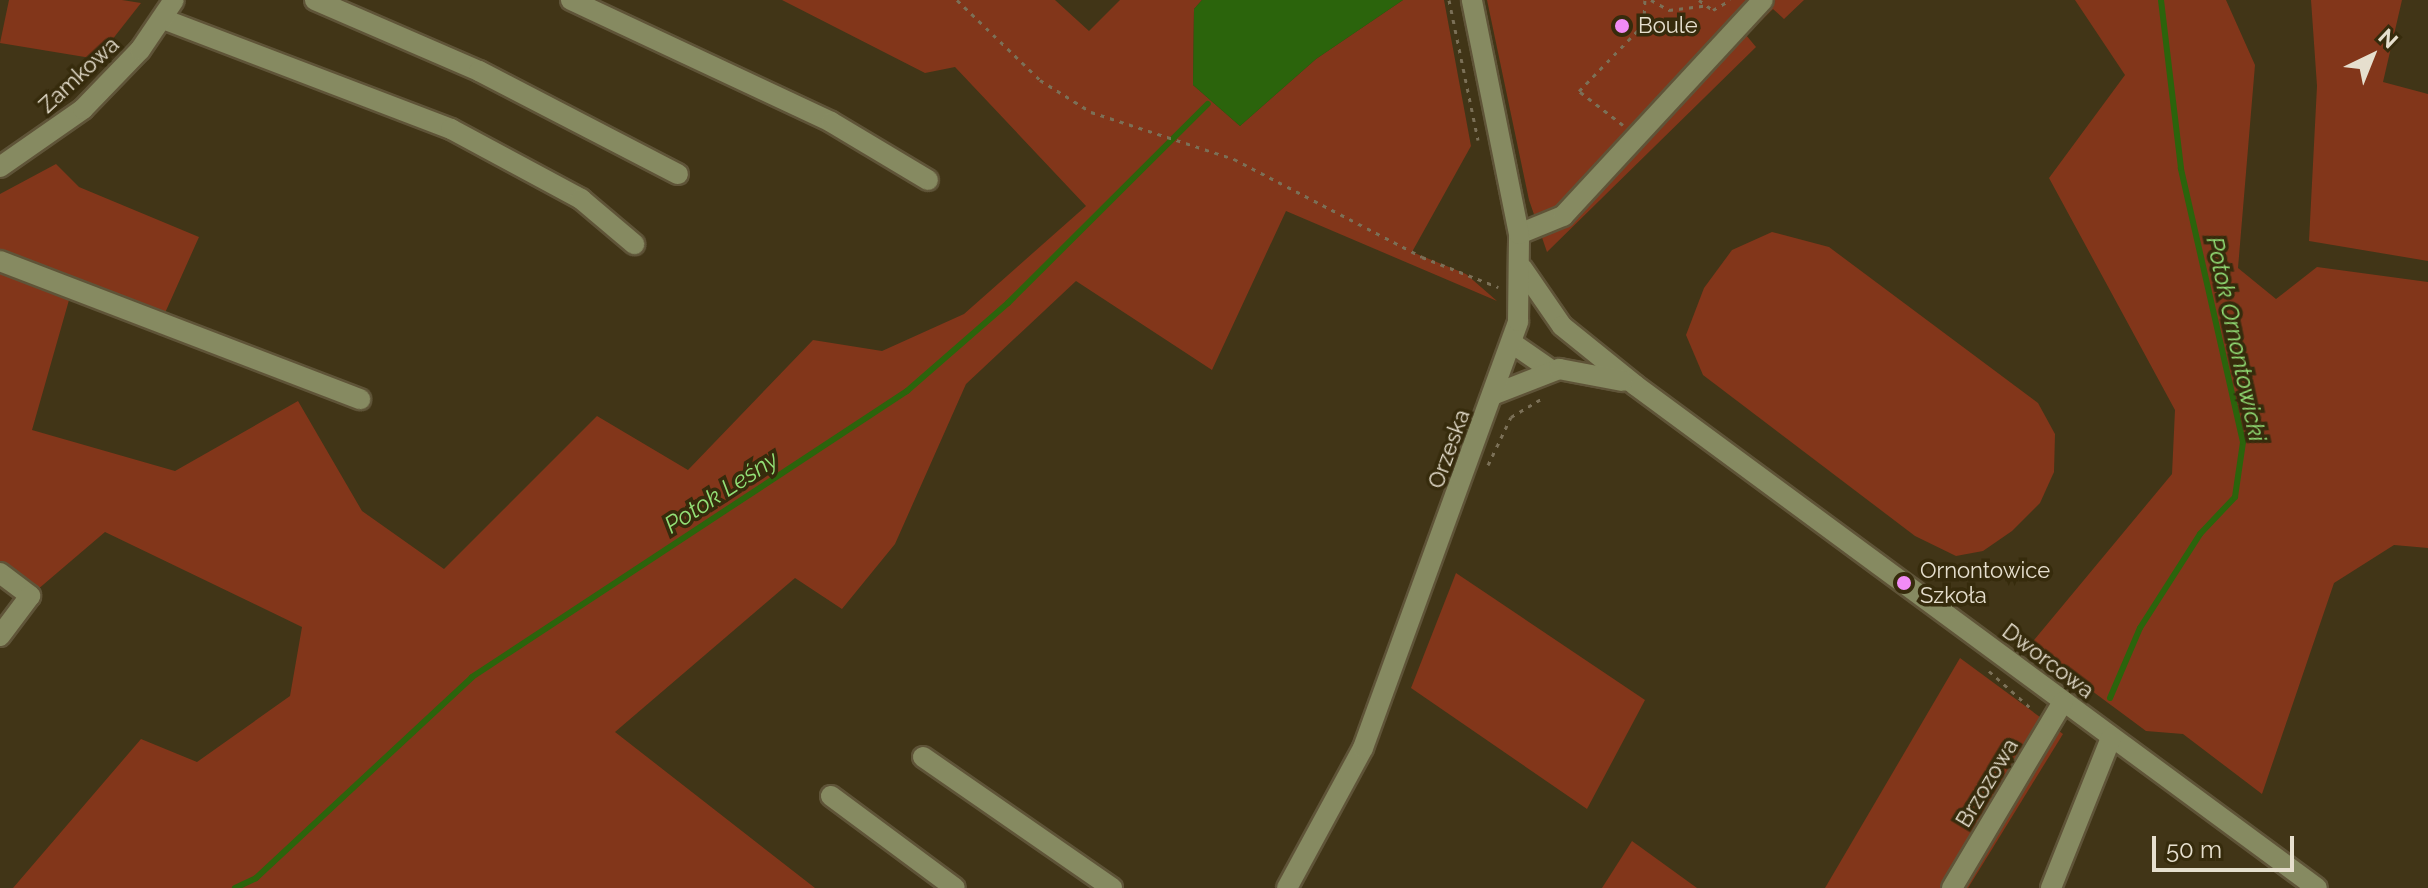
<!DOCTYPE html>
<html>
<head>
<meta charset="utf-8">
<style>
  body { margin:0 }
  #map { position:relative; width:2428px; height:888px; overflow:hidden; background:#413517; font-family:Raleway,sans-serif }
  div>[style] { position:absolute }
  .green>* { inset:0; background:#82361a }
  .water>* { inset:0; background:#2b640c }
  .stream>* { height:6px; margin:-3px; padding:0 3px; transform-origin:3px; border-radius:3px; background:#2b640c }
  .path>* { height:3px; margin-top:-1.5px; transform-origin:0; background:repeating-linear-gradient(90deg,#7b7057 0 4px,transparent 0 10px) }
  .roads { filter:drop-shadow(2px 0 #5f5438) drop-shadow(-2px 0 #5f5438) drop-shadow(0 2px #5f5438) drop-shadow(0 -2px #5f5438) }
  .minor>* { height:20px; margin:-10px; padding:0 10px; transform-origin:10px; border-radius:10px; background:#868a61 }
  .dots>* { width:22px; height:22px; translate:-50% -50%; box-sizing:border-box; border:4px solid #362b0c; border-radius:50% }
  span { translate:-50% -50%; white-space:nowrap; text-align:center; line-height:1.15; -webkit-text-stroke:7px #362b0c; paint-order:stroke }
  .poi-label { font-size:22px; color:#e6dfce }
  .left { translate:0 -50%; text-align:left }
  .street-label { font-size:22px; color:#e6dfce }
  .water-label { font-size:24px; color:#93e076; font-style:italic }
  .north { position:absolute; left:2332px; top:16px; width:80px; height:80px; -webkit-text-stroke:6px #362b0c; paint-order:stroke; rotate:43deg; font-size:22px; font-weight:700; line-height:32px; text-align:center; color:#e6dfce }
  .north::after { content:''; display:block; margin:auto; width:28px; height:36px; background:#e6dfce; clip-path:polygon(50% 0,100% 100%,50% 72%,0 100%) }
  .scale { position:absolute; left:2152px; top:836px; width:142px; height:36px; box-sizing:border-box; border:4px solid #e6dfce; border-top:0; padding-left:10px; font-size:24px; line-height:28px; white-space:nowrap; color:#e6dfce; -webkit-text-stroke:6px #362b0c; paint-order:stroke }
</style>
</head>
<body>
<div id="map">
  <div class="green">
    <div style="clip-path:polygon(9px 0,122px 0,141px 3px,97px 59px,0 43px)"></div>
    <div style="clip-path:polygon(782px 0,1055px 0,1089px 31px,1120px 0,1202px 0,1194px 9px,1193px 85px,1240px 126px,1316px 59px,1403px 0,1444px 0,1471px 146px,1412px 252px,1466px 274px,1497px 301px,1286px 211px,1212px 370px,1076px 281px,966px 384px,895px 544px,842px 609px,795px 578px,615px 732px,815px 888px,13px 888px,141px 739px,197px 762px,290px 696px,302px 627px,105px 532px,30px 596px,0 574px,0 194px,56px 164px,79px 187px,199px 237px,156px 333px,69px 300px,32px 430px,175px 471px,298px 401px,362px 511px,444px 569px,597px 416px,688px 470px,813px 340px,882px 351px,964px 314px,1086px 206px,955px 67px,925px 73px)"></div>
    <div style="clip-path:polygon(1487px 0,1804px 0,1784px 19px,1773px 9px,1746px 35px,1756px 47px,1547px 252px,1529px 200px)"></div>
    <div style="clip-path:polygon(2075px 0,2226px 0,2255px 65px,2238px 268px,2276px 299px,2317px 267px,2428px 282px,2428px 548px,2394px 545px,2334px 583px,2262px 794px,2183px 734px,2146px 731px,2030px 645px,2172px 474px,2175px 410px,2049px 178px,2125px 75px)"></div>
    <div style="clip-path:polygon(2311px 0,2402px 0,2383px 82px,2428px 94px,2428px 261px,2309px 241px,2317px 86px)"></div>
    <div style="clip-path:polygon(1772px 232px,1829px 247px,2038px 403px,2055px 434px,2054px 472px,2040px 503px,2012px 531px,1983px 551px,1956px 556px,1915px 536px,1703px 375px,1686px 335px,1704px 288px,1732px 250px)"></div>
    <div style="clip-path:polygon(1456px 573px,1645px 700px,1587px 809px,1411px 688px)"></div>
    <div style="clip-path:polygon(1960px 658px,2063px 734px,1968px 888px,1825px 888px)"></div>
    <div style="clip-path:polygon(1632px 841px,1697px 888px,1602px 888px)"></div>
  </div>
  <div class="water">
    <div style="clip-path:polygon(1202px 0,1403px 0,1316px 59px,1240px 126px,1193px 85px,1194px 9px)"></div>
  </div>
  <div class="stream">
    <div style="left:2110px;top:698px;width:76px;rotate:-66.8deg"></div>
    <div style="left:2140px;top:628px;width:112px;rotate:-57.4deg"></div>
    <div style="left:2200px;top:534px;width:51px;rotate:-46.6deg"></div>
    <div style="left:2235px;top:497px;width:56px;rotate:-81.7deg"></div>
    <div style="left:2243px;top:442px;width:281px;rotate:-102.8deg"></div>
    <div style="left:2181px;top:168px;width:169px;rotate:-96.8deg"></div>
    <div style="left:235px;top:888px;width:23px;rotate:-25deg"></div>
    <div style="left:256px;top:878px;width:295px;rotate:-42.9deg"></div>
    <div style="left:472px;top:677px;width:521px;rotate:-33.32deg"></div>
    <div style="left:907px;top:391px;width:134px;rotate:-41.1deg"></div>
    <div style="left:1008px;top:303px;width:282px;rotate:-44.9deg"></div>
  </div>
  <div class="path">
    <div style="left:957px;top:0;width:115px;rotate:43.9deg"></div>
    <div style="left:1040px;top:80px;width:60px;rotate:32.1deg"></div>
    <div style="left:1091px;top:112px;width:151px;rotate:18.2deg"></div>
    <div style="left:1234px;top:159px;width:212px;rotate:27.5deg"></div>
    <div style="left:1422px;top:257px;width:82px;rotate:21.5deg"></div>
    <div style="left:1449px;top:0;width:143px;rotate:78.3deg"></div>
    <div style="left:1651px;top:0;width:21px;rotate:29deg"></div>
    <div style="left:1669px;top:10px;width:35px;rotate:-7deg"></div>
    <div style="left:1699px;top:0;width:17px;rotate:36deg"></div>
    <div style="left:1713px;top:10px;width:20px;rotate:-30deg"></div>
    <div style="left:1623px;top:125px;width:56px;rotate:-142.3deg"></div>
    <div style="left:1579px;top:91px;width:93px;rotate:-45.9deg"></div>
    <div style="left:1644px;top:24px;width:24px;rotate:-88deg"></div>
    <div style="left:1488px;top:465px;width:53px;rotate:-64.4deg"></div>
    <div style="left:1511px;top:417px;width:35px;rotate:-31deg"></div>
    <div style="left:1989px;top:671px;width:60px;rotate:41.6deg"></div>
  </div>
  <div class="roads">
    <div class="minor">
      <div style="left:315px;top:0;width:179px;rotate:23.4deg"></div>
      <div style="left:479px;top:71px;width:224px;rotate:27.4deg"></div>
      <div style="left:571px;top:0;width:287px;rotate:25.1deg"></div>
      <div style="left:831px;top:122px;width:113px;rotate:30.9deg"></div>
      <div style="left:163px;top:19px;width:308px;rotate:20.9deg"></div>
      <div style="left:451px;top:129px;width:148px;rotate:28.3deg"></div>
      <div style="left:581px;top:199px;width:70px;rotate:40.3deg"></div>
      <div style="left:0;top:167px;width:101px;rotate:-34.9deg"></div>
      <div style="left:83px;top:109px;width:82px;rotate:-46deg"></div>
      <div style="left:140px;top:50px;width:60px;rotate:-55.8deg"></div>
      <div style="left:1519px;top:234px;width:48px;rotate:-22.2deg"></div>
      <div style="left:1563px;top:216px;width:294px;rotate:-47.2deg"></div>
      <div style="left:0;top:261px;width:386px;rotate:21deg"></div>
      <div style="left:1522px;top:268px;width:70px;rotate:55.4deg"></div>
      <div style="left:1562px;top:326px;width:94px;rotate:38.9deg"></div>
      <div style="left:1635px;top:385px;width:847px;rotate:36.41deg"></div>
      <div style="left:1512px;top:343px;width:47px;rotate:34.7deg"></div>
      <div style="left:1495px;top:394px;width:69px;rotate:-21.3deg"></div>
      <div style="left:1559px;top:369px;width:65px;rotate:10.6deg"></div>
      <div style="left:0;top:573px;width:38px;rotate:37deg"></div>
      <div style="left:30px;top:596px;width:50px;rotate:126.9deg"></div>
      <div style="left:923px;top:757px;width:230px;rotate:34.7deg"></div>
      <div style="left:831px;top:796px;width:154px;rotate:36.6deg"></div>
      <div style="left:1287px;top:888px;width:159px;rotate:-61.5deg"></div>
      <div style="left:1363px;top:748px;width:454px;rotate:-70deg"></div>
      <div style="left:1518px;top:321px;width:87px;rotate:-89.3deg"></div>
      <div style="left:1519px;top:234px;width:239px;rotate:-101.4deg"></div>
      <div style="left:1952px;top:888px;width:217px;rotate:-59.2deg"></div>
      <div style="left:2051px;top:888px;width:162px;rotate:-68.2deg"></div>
    </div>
  </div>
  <div class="dots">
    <div style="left:1622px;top:26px;background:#f18bf5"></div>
    <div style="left:1904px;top:583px;background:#f18bf5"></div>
  </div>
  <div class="poi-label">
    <span class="left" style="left:1638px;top:26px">Boule</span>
    <span class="left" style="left:1920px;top:583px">Ornontowice<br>Szkoła</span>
  </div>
  <div class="street-label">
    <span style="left:79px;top:75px;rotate:-43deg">Zamkowa</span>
    <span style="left:1449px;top:449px;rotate:-70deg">Orzeska</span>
    <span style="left:2048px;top:661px;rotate:37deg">Dworcowa</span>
    <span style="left:1987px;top:783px;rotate:-59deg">Brzozowa</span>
  </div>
  <div class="water-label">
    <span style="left:2236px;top:339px;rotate:78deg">Potok Ornontowicki</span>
    <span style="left:721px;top:492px;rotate:-33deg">Potok Leśny</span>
  </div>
  <div class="north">N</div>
  <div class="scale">50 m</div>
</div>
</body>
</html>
